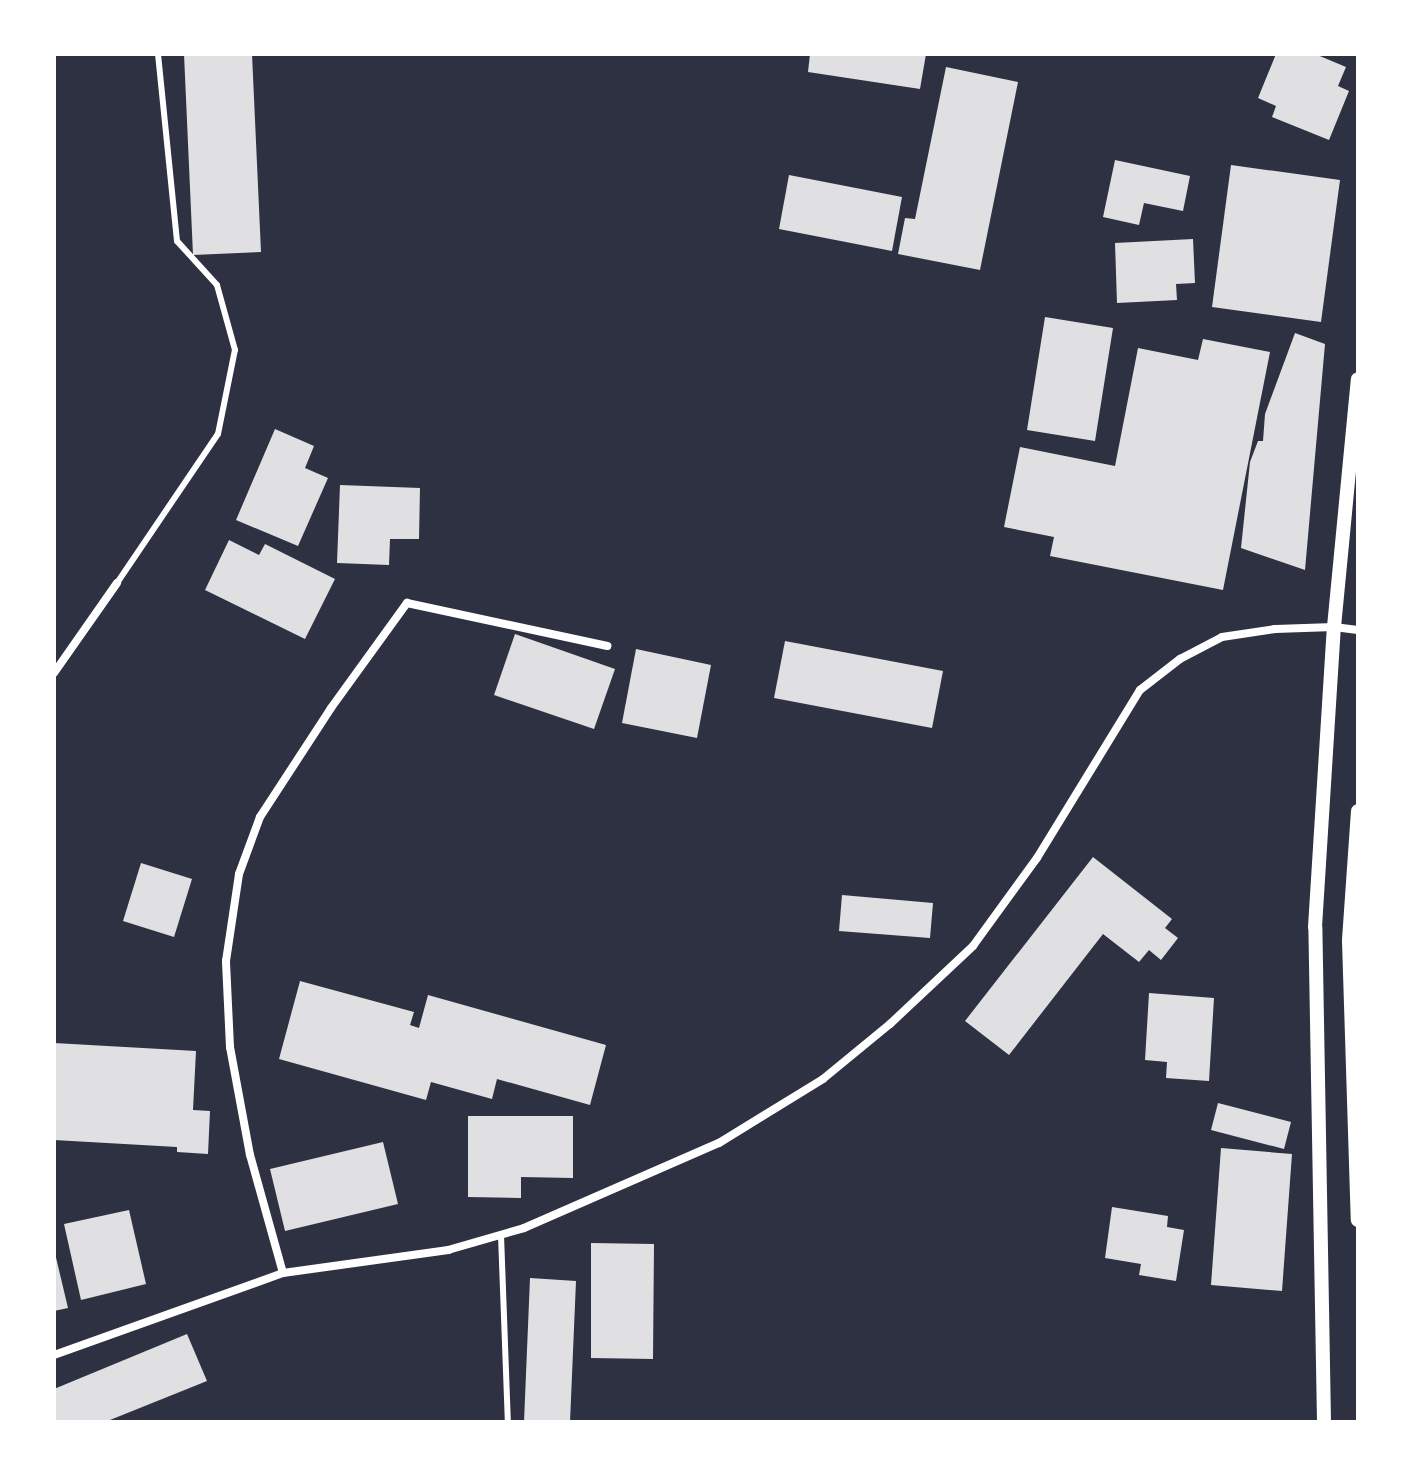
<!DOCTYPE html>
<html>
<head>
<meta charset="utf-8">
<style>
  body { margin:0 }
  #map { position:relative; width:1412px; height:1476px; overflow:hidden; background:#2d3142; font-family:Arial,sans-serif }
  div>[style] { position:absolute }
  .building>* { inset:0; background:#e0e0e3 }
  .service>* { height:6px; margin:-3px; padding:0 3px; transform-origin:3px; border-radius:3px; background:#fff }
  .minor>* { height:8px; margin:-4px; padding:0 4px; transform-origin:4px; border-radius:4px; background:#fff }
  .tertiary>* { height:14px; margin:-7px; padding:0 7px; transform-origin:7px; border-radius:7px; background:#fff }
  span { translate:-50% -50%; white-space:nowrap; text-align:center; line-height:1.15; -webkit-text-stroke:6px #fff; paint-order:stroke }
  .frame { position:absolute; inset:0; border:56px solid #fff; pointer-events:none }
</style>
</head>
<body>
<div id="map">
  <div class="building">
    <div style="clip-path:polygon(184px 54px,252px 54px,261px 252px,193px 255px)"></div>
    <div style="clip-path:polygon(810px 54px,926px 54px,920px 89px,808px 72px)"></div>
    <div style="clip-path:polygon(1276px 54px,1315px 54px,1346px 67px,1338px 86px,1349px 91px,1329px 140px,1272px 117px,1276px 106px,1258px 98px)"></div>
    <div style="clip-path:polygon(946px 67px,1018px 82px,980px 270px,898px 254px,905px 218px,915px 219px)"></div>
    <div style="clip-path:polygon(1115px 160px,1190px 176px,1183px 211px,1144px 203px,1139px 225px,1103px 217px)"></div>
    <div style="clip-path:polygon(1231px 165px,1340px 180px,1321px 322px,1212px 307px)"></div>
    <div style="clip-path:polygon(789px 175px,902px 197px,892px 251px,779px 229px)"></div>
    <div style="clip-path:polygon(1193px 239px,1195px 283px,1176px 284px,1177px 300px,1117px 303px,1115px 243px)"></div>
    <div style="clip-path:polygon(1045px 317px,1113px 328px,1095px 441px,1027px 430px)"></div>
    <div style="clip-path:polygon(1295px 333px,1325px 344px,1305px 570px,1241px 548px,1250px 462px,1258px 441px,1263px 441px,1265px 414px)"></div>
    <div style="clip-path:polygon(1203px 339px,1270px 352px,1223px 590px,1050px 556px,1054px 537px,1004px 527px,1020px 447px,1115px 466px,1138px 348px,1198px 360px)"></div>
    <div style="clip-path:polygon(275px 429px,314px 446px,305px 468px,328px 478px,298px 546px,236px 520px)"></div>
    <div style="clip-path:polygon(340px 485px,420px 488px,419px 539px,390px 539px,389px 565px,337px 563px)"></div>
    <div style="clip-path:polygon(229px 540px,259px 555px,265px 544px,335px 579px,305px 639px,205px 590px)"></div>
    <div style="clip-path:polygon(515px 634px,615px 669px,594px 729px,494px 695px)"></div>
    <div style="clip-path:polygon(785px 641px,943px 671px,932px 728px,774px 698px)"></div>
    <div style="clip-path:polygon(636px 649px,711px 665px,697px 738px,622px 723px)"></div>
    <div style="clip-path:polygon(1093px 857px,1172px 919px,1165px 928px,1178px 938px,1161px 960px,1149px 950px,1139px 962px,1103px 934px,1009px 1055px,965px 1021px)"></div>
    <div style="clip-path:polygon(141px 863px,192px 879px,174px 937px,123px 921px)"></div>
    <div style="clip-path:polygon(842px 895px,933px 903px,930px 938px,839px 931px)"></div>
    <div style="clip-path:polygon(300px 981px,414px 1012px,410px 1025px,419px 1028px,428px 995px,606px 1045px,590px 1105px,497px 1079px,492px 1099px,431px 1082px,426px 1100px,279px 1059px)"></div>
    <div style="clip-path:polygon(1149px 993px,1214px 998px,1209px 1081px,1166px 1078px,1167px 1062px,1145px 1060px)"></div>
    <div style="clip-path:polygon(54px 1043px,196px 1051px,193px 1110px,210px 1111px,208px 1154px,177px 1152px,177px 1147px,54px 1140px)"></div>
    <div style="clip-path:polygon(1218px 1103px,1291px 1122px,1284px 1149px,1211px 1130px)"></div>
    <div style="clip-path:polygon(468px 1116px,573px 1116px,573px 1178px,521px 1177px,521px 1198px,468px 1197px)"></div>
    <div style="clip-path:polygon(383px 1142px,398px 1204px,285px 1231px,270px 1169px)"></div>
    <div style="clip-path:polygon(1221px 1148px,1292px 1154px,1282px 1291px,1211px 1285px)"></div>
    <div style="clip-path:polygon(1112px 1207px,1168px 1216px,1167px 1227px,1184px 1230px,1176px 1281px,1139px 1275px,1141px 1264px,1105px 1258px)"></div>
    <div style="clip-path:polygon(129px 1210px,146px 1284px,81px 1300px,64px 1224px)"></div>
    <div style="clip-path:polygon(591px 1243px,654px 1244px,653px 1359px,591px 1358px)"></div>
    <div style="clip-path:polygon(54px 1249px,68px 1308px,54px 1311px)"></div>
    <div style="clip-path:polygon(530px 1278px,576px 1281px,570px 1422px,524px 1422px)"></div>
    <div style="clip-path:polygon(187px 1334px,207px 1381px,105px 1422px,54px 1422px,54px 1389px)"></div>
  </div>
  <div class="service">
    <div style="left:117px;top:583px;width:180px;rotate:-55.9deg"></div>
    <div style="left:218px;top:434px;width:86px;rotate:-78.6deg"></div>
    <div style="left:235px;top:350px;width:67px;rotate:-105.5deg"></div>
    <div style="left:217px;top:285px;width:59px;rotate:-132.3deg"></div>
    <div style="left:177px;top:241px;width:188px;rotate:-95.8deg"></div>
    <div style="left:501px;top:1235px;width:187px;rotate:87.9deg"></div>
  </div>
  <div class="minor">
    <div style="left:54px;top:673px;width:110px;rotate:-55deg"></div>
    <div style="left:283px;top:1273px;width:123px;rotate:-105.6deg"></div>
    <div style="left:250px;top:1155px;width:110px;rotate:-100.5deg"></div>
    <div style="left:230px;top:1047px;width:86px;rotate:-92.7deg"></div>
    <div style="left:226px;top:961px;width:88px;rotate:-81.5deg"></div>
    <div style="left:239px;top:874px;width:61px;rotate:-69.8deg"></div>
    <div style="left:260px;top:817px;width:130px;rotate:-56.9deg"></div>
    <div style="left:331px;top:708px;width:130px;rotate:-54.1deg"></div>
    <div style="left:407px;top:603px;width:205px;rotate:12.1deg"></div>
    <div style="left:54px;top:1355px;width:243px;rotate:-19.7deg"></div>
    <div style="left:283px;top:1273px;width:167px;rotate:-7.9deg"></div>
    <div style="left:448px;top:1250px;width:79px;rotate:-16.1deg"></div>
    <div style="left:524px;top:1228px;width:213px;rotate:-23.6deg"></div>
    <div style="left:719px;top:1143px;width:122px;rotate:-31.6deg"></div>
    <div style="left:823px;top:1079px;width:87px;rotate:-39.4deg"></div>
    <div style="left:890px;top:1024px;width:114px;rotate:-43.2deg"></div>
    <div style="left:973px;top:946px;width:109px;rotate:-54deg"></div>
    <div style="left:1037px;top:858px;width:197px;rotate:-58.5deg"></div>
    <div style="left:1140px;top:690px;width:51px;rotate:-37.8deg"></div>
    <div style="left:1180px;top:659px;width:47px;rotate:-27.6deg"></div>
    <div style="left:1222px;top:637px;width:54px;rotate:-8.6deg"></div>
    <div style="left:1275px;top:629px;width:59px;rotate:-1.9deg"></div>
    <div style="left:1334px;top:627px;width:24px;rotate:7deg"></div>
  </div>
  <div class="tertiary">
    <div style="left:1358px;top:811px;width:130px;rotate:94deg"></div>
    <div style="left:1349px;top:941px;width:279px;rotate:88.2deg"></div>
    <div style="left:1324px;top:1422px;width:495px;rotate:-91deg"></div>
    <div style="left:1315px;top:927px;width:301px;rotate:-86.4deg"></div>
    <div style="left:1334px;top:627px;width:249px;rotate:-84.5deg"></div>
  </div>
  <div class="frame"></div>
</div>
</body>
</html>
